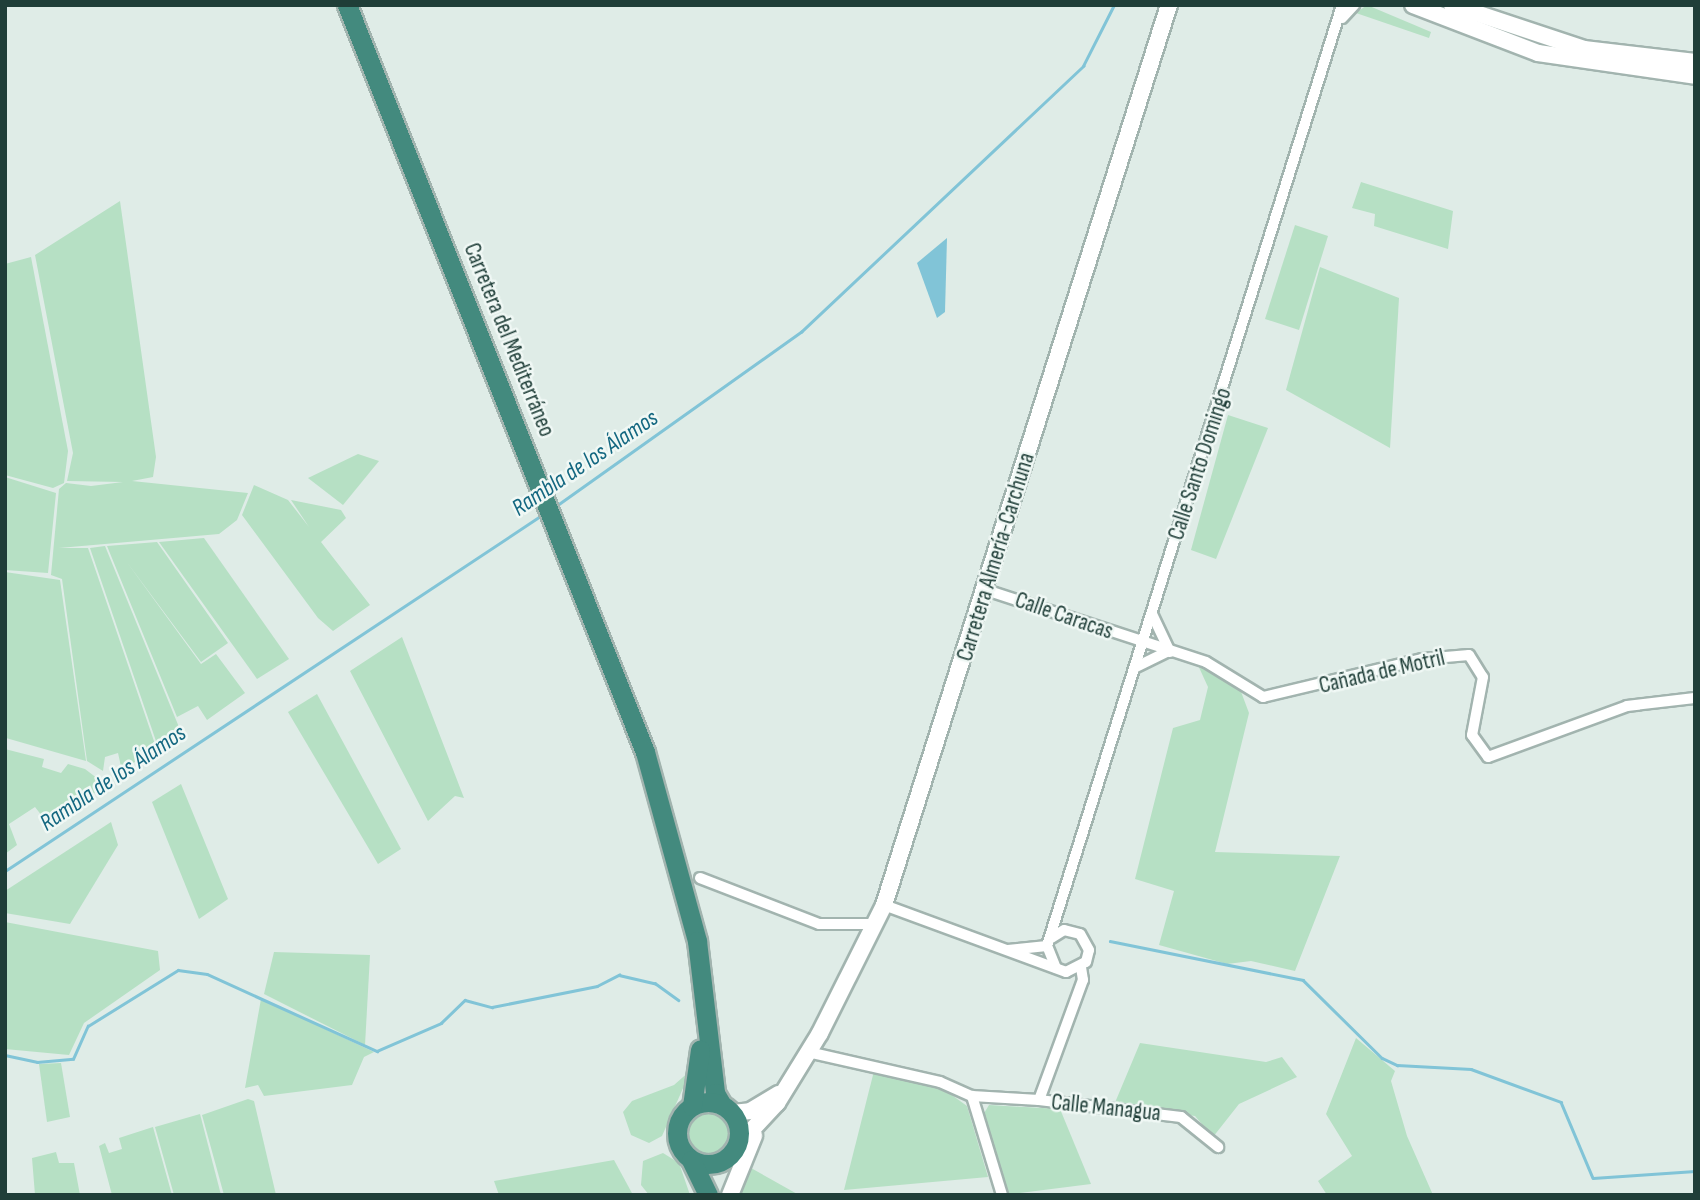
<!DOCTYPE html>
<html>
<head>
<meta charset="utf-8">
<style>
  body { margin:0 }
  #map { position:relative; width:1700px; height:1200px; overflow:hidden; background:#dfece7; font-family:"Sofia Sans Condensed",sans-serif }
  div>[style] { position:absolute }
  .green>* { inset:0; background:#b6e0c4 }
  .round { border-radius:50% }
  .water>* { inset:0; background:#81c4d7 }
  .stream>* { height:2.5px; margin:-1.25px; padding:0 1.25px; transform-origin:1.25px; border-radius:1.25px; background:#81c4d7 }
  .roads { filter:drop-shadow(2px 0 #a2b4af) drop-shadow(-2px 0 #a2b4af) drop-shadow(0 2px #a2b4af) drop-shadow(0 -2px #a2b4af) }
  .minor>* { height:10px; margin:-5px; padding:0 5px; transform-origin:5px; border-radius:5px; background:#fff }
  .secondary>* { height:16px; margin:-8px; padding:0 8px; transform-origin:8px; border-radius:8px; background:#fff }
  .trunk>* { height:19px; margin:-9.5px; padding:0 9.5px; transform-origin:9.5px; border-radius:9.5px; background:#438a7e }
  .trunk>.ring { margin:-9.5px; padding:0; box-sizing:content-box; background:none; border:19px solid #438a7e; border-radius:50% }
  span { translate:-50% -50%; white-space:nowrap; text-align:center; line-height:1.15; -webkit-text-stroke:5px #f0f8f5; paint-order:stroke }
  .street-label { font-size:23px; color:#1f3e38 }
  .water-label { font-size:24px; color:#136780; font-style:italic }
  .frame { position:absolute; inset:0; border:7px solid #1f3e38; pointer-events:none }
</style>
</head>
<body>
<div id="map">
  <div class="green">
    <div style="clip-path:polygon(1367px 5px,1431px 32px,1429px 38px,1356px 13px)"></div>
    <div style="clip-path:polygon(1361px 182px,1453px 211px,1448px 249px,1374px 226px,1375px 214px,1352px 208px)"></div>
    <div style="clip-path:polygon(120px 201px,156px 457px,153px 477px,132px 481px,248px 493px,237px 520px,219px 534px,59px 548px,88px 548px,156px 747px,122px 771px,118px 753px,105px 757px,103px 771px,87px 761px,62px 579px,51px 575px,59px 489px,66px 483px,91px 486px,123px 482px,67px 481px,73px 453px,35px 255px)"></div>
    <div style="clip-path:polygon(1295px 225px,1328px 236px,1299px 330px,1265px 319px)"></div>
    <div style="clip-path:polygon(31px 257px,68px 451px,64px 483px,53px 488px,5px 475px,5px 264px)"></div>
    <div style="clip-path:polygon(1320px 267px,1399px 298px,1390px 448px,1286px 390px)"></div>
    <div style="clip-path:polygon(1228px 415px,1268px 428px,1216px 559px,1191px 550px)"></div>
    <div style="clip-path:polygon(358px 454px,379px 461px,343px 505px,308px 478px)"></div>
    <div style="clip-path:polygon(5px 477px,56px 493px,48px 573px,5px 570px)"></div>
    <div style="clip-path:polygon(254px 485px,288px 500px,309px 527px,291px 500px,341px 510px,346px 518px,321px 542px,370px 605px,333px 631px,318px 618px,242px 515px)"></div>
    <div style="clip-path:polygon(204px 538px,289px 659px,257px 679px,159px 542px)"></div>
    <div style="clip-path:polygon(157px 542px,228px 643px,201px 662px,126px 561px,201px 664px,216px 654px,245px 693px,207px 720px,198px 706px,177px 717px,107px 546px)"></div>
    <div style="clip-path:polygon(105px 546px,181px 732px,158px 747px,90px 548px)"></div>
    <div style="clip-path:polygon(5px 572px,60px 580px,86px 761px,6px 738px)"></div>
    <div style="clip-path:polygon(402px 637px,464px 798px,455px 796px,428px 821px,350px 671px)"></div>
    <div style="clip-path:polygon(1197px 663px,1240px 689px,1249px 713px,1215px 852px,1340px 856px,1295px 971px,1251px 961px,1227px 964px,1159px 945px,1174px 891px,1135px 879px,1173px 728px,1200px 720px,1208px 687px)"></div>
    <div style="clip-path:polygon(317px 694px,401px 849px,378px 864px,288px 712px)"></div>
    <div style="clip-path:polygon(5px 749px,44px 759px,42px 767px,61px 773px,68px 764px,85px 769px,106px 785px,49px 825px,35px 807px,9px 824px,17px 845px,5px 854px)"></div>
    <div style="clip-path:polygon(181px 784px,228px 899px,199px 919px,152px 802px)"></div>
    <div style="clip-path:polygon(111px 822px,118px 845px,70px 924px,5px 913px,5px 891px)"></div>
    <div style="clip-path:polygon(5px 922px,158px 951px,160px 970px,84px 1023px,69px 1055px,5px 1049px)"></div>
    <div style="clip-path:polygon(274px 952px,370px 955px,365px 1045px,264px 994px)"></div>
    <div style="clip-path:polygon(261px 999px,374px 1052px,364px 1057px,352px 1085px,264px 1096px,258px 1085px,245px 1088px)"></div>
    <div style="clip-path:polygon(1356px 1038px,1395px 1071px,1391px 1081px,1407px 1136px,1433px 1195px,1327px 1195px,1318px 1181px,1352px 1156px,1326px 1114px)"></div>
    <div style="clip-path:polygon(1140px 1043px,1266px 1062px,1282px 1057px,1297px 1077px,1239px 1104px,1213px 1137px,1195px 1116px,1114px 1105px)"></div>
    <div style="clip-path:polygon(61px 1063px,70px 1117px,47px 1122px,39px 1064px)"></div>
    <div style="clip-path:polygon(691px 1070px,662px 1136px,649px 1143px,631px 1135px,623px 1112px,632px 1101px,674px 1085px)"></div>
    <div style="clip-path:polygon(874px 1071px,942px 1088px,967px 1106px,988px 1177px,844px 1190px)"></div>
    <div style="clip-path:polygon(248px 1099px,254px 1101px,276px 1195px,224px 1195px,202px 1115px)"></div>
    <div style="clip-path:polygon(989px 1105px,1060px 1109px,1091px 1184px,1005px 1195px,983px 1115px)"></div>
    <div class="round" style="left:684px;top:1108px;width:48px;height:48px"></div>
    <div style="clip-path:polygon(200px 1114px,221px 1195px,174px 1195px,155px 1127px)"></div>
    <div style="clip-path:polygon(153px 1127px,172px 1195px,112px 1195px,99px 1146px,105px 1143px,109px 1153px,122px 1149px,119px 1138px)"></div>
    <div style="clip-path:polygon(56px 1152px,59px 1163px,74px 1163px,80px 1195px,35px 1195px,32px 1158px)"></div>
    <div style="clip-path:polygon(663px 1153px,679px 1163px,690px 1195px,649px 1195px,641px 1185px,643px 1161px)"></div>
    <div style="clip-path:polygon(614px 1160px,633px 1195px,499px 1195px,494px 1181px)"></div>
    <div style="clip-path:polygon(751px 1168px,799px 1195px,740px 1195px)"></div>
  </div>
  <div class="water">
    <div style="clip-path:polygon(947px 238px,945px 312px,937px 318px,917px 263px)"></div>
  </div>
  <div class="stream">
    <div style="left:556px;top:506px;width:301px;rotate:-35.4deg"></div>
    <div style="left:801px;top:332px;width:388px;rotate:-43.3deg"></div>
    <div style="left:1083px;top:66px;width:68px;rotate:-63.1deg"></div>
    <div style="left:5px;top:871px;width:644px;rotate:-33.54deg"></div>
    <div style="left:1110px;top:941px;width:197px;rotate:11.4deg"></div>
    <div style="left:1303px;top:980px;width:111px;rotate:44.6deg"></div>
    <div style="left:1382px;top:1058px;width:17px;rotate:25deg"></div>
    <div style="left:1397px;top:1065px;width:74px;rotate:3.1deg"></div>
    <div style="left:1471px;top:1069px;width:96px;rotate:20.1deg"></div>
    <div style="left:1561px;top:1102px;width:82px;rotate:67.2deg"></div>
    <div style="left:1593px;top:1178px;width:102px;rotate:-3.9deg"></div>
    <div style="left:5px;top:1055px;width:33px;rotate:12deg"></div>
    <div style="left:37px;top:1062px;width:36px;rotate:-5deg"></div>
    <div style="left:73px;top:1059px;width:36px;rotate:-66deg"></div>
    <div style="left:88px;top:1026px;width:106px;rotate:-31.9deg"></div>
    <div style="left:178px;top:970px;width:29px;rotate:8deg"></div>
    <div style="left:207px;top:974px;width:187px;rotate:24.4deg"></div>
    <div style="left:377px;top:1051px;width:70px;rotate:-23.6deg"></div>
    <div style="left:441px;top:1023px;width:33px;rotate:-44deg"></div>
    <div style="left:465px;top:1000px;width:28px;rotate:15deg"></div>
    <div style="left:492px;top:1007px;width:107px;rotate:-11.3deg"></div>
    <div style="left:597px;top:986px;width:25px;rotate:-27deg"></div>
    <div style="left:619px;top:975px;width:37px;rotate:13deg"></div>
    <div style="left:655px;top:983px;width:29px;rotate:36deg"></div>
  </div>
  <div class="roads">
    <div class="minor">
      <div style="left:1342px;top:18px;width:18px;rotate:-47deg"></div>
      <div style="left:986px;top:590px;width:231px;rotate:18.1deg"></div>
      <div style="left:1206px;top:662px;width:67px;rotate:31.6deg"></div>
      <div style="left:1263px;top:697px;width:163px;rotate:-13.4deg"></div>
      <div style="left:1422px;top:659px;width:47px;rotate:-4.9deg"></div>
      <div style="left:1469px;top:655px;width:26px;rotate:58deg"></div>
      <div style="left:1483px;top:677px;width:59px;rotate:100.7deg"></div>
      <div style="left:1472px;top:735px;width:27px;rotate:54deg"></div>
      <div style="left:1488px;top:757px;width:148px;rotate:-20.1deg"></div>
      <div style="left:1627px;top:706px;width:68px;rotate:-6.7deg"></div>
      <div style="left:1152px;top:614px;width:42px;rotate:64.7deg"></div>
      <div style="left:1136px;top:667px;width:34px;rotate:-26deg"></div>
      <div style="left:700px;top:878px;width:128px;rotate:21.1deg"></div>
      <div style="left:819px;top:924px;width:57px"></div>
      <div style="left:884px;top:905px;width:194px;rotate:20.2deg"></div>
      <div style="left:1066px;top:972px;width:22px;rotate:-27deg"></div>
      <div style="left:1086px;top:962px;width:12px;rotate:-76deg"></div>
      <div style="left:1089px;top:950px;width:18px;rotate:-119deg"></div>
      <div style="left:1080px;top:934px;width:16px;rotate:-166deg"></div>
      <div style="left:1064px;top:930px;width:15px;rotate:148deg"></div>
      <div style="left:1008px;top:950px;width:39px;rotate:-6deg"></div>
      <div style="left:1056px;top:968px;width:24px;rotate:-112deg"></div>
      <div style="left:1047px;top:946px;width:986px;rotate:-72.59deg"></div>
      <div style="left:808px;top:1052px;width:135px;rotate:12.8deg"></div>
      <div style="left:940px;top:1082px;width:35px;rotate:24deg"></div>
      <div style="left:972px;top:1096px;width:67px;rotate:3.4deg"></div>
      <div style="left:972px;top:1096px;width:103px;rotate:73.1deg"></div>
      <div style="left:1039px;top:1100px;width:143px;rotate:6.8deg"></div>
      <div style="left:1181px;top:1117px;width:48px;rotate:39deg"></div>
      <div style="left:1039px;top:1100px;width:128px;rotate:-69.9deg"></div>
      <div style="left:1083px;top:980px;width:12px;rotate:-99deg"></div>
    </div>
    <div class="secondary">
      <div style="left:1413px;top:5px;width:134px;rotate:21deg"></div>
      <div style="left:1538px;top:53px;width:159px;rotate:8.3deg"></div>
      <div style="left:1452px;top:5px;width:139px;rotate:18.4deg"></div>
      <div style="left:1584px;top:49px;width:112px;rotate:6.7deg"></div>
      <div style="left:732px;top:1113px;width:18px;rotate:-6deg"></div>
      <div style="left:750px;top:1111px;width:33px;rotate:-31deg"></div>
      <div style="left:735px;top:1148px;width:62px;rotate:-47deg"></div>
      <div style="left:777px;top:1103px;width:82px;rotate:-58.4deg"></div>
      <div style="left:820px;top:1033px;width:143px;rotate:-63.4deg"></div>
      <div style="left:884px;top:905px;width:944px;rotate:-72.43deg"></div>
      <div style="left:730px;top:1195px;width:64px;rotate:-67.9deg"></div>
    </div>
    <div class="trunk">
      <div style="left:347px;top:5px;width:804px;rotate:68.25deg"></div>
      <div style="left:645px;top:752px;width:196px;rotate:74.6deg"></div>
      <div style="left:697px;top:941px;width:153px;rotate:83.2deg"></div>
      <div style="left:715px;top:1093px;width:14px;rotate:60deg"></div>
      <div class="ring" style="left:677px;top:1102px;width:43px;height:43px"></div>
      <div style="left:692px;top:1106px;width:57px;rotate:-81.9deg"></div>
      <div style="left:691px;top:1160px;width:39px;rotate:64deg"></div>
    </div>
  </div>
  <div class="street-label">
    <span style="left:509px;top:340px;rotate:68deg">Carretera del Mediterráneo</span>
    <span style="left:1200px;top:464px;rotate:-72deg">Calle Santo Domingo</span>
    <span style="left:996px;top:557px;rotate:-73deg">Carretera Almería-Carchuna</span>
    <span style="left:1064px;top:616px;rotate:19deg">Calle Caracas</span>
    <span style="left:1382px;top:672px;rotate:-13deg">Cañada de Motril</span>
    <span style="left:1106px;top:1108px;rotate:6deg">Calle Managua</span>
  </div>
  <div class="water-label">
    <span style="left:585px;top:463px;rotate:-34deg">Rambla de los Álamos</span>
    <span style="left:113px;top:778px;rotate:-34deg">Rambla de los Álamos</span>
  </div>
  <div class="frame"></div>
</div>
</body>
</html>
